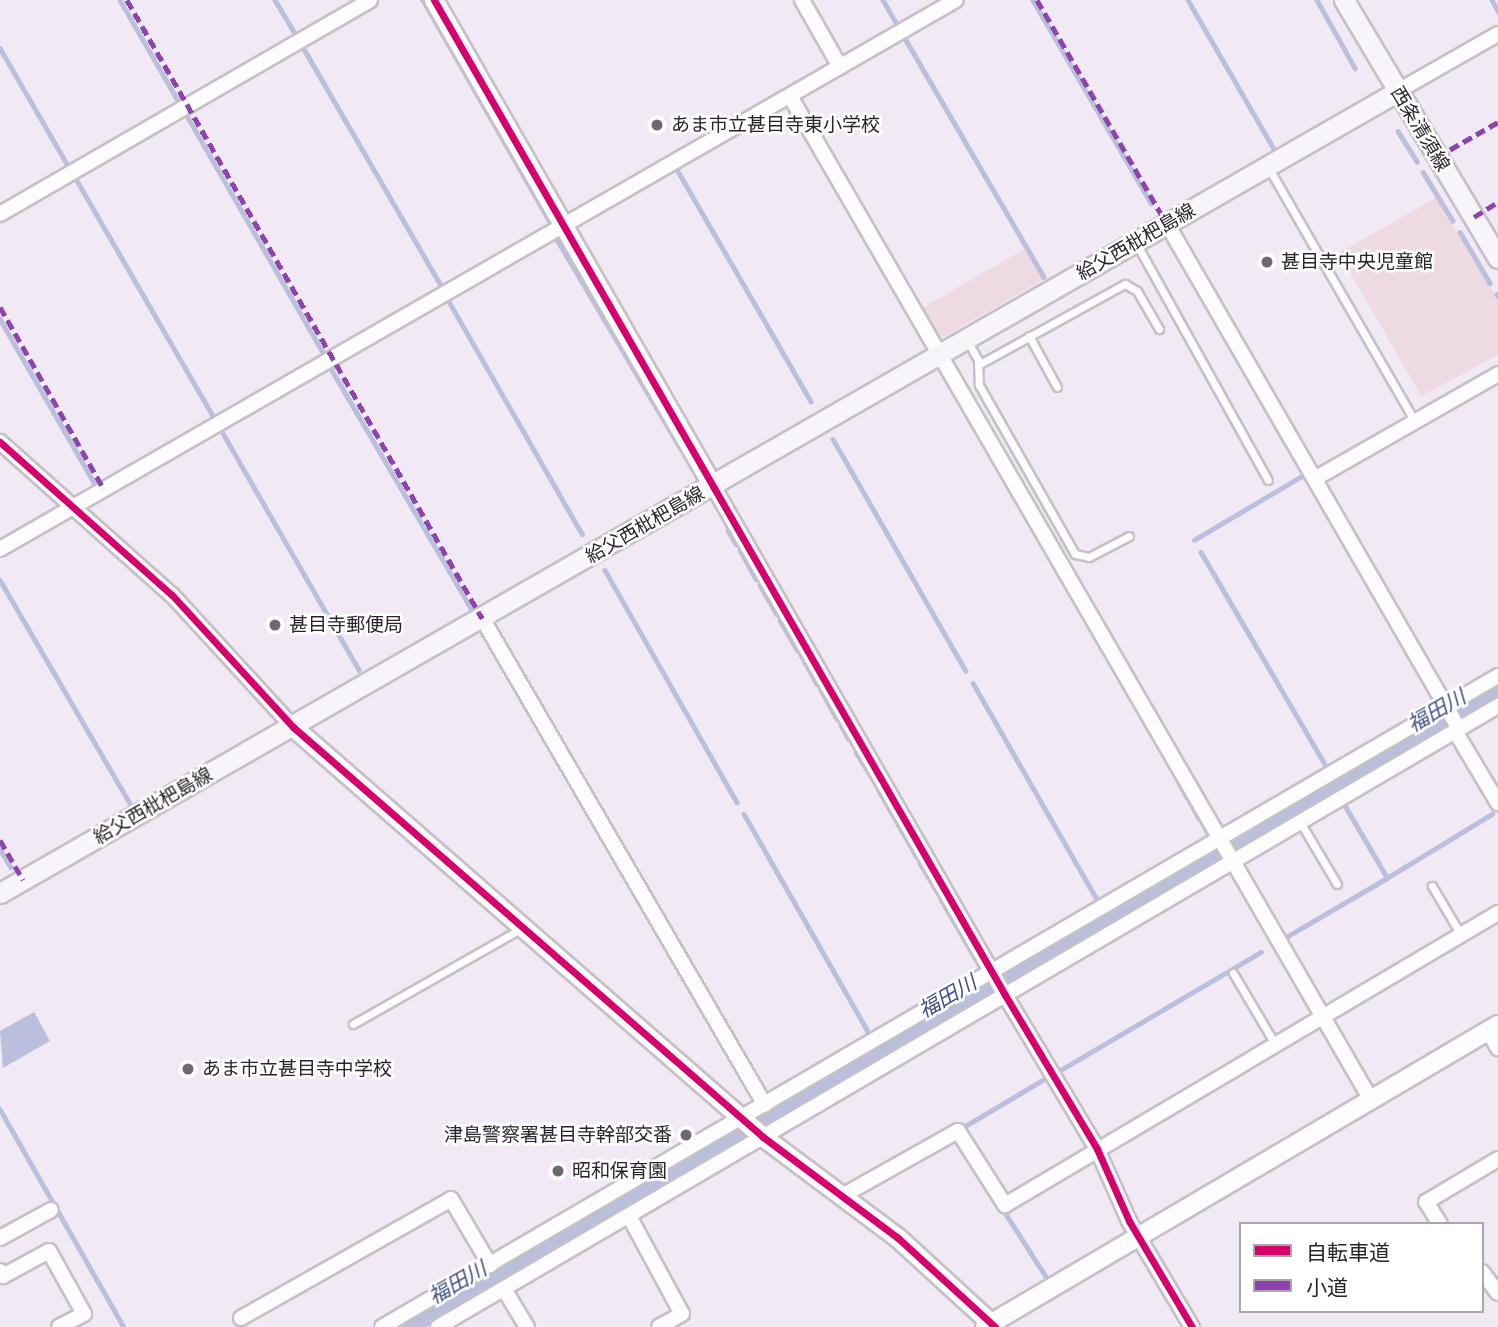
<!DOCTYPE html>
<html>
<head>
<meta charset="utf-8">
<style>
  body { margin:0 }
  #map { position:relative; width:1498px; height:1327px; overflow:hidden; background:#f1e9f4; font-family:Manrope,"Noto Sans JP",sans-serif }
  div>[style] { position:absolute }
  .green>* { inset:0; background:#eedae1 }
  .water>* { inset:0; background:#b9bfdc }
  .stream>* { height:4.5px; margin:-2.25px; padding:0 2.25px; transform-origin:2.25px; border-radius:2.25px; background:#b9bfdc }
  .roads { filter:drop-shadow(2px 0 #c6c0c7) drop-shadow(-2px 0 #c6c0c7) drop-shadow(0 2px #c6c0c7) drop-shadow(0 -2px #c6c0c7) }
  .service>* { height:7px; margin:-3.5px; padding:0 3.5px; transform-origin:3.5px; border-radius:3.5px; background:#fdfcfd }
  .minor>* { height:14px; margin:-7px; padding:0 7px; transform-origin:7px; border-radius:7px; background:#fdfcfd }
  .tertiary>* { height:18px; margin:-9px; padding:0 9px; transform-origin:9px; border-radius:9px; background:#fdfcfd }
  .secondary>* { height:19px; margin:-9.5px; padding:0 9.5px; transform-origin:9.5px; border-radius:9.5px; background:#f7f5fa }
  .quiet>* { height:5px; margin-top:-2.5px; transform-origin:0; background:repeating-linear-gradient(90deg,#8e44ad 0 10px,transparent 0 15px) }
  .cycleway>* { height:7px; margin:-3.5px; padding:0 3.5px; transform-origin:3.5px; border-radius:3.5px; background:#d6006c }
  .dots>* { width:19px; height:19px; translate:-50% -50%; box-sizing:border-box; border:4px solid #fff; border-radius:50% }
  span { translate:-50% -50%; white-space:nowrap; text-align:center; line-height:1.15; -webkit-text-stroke:5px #fff; paint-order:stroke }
  .poi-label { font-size:19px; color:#29232a }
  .left { translate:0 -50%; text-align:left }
  .right { translate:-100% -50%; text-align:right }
  .street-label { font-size:19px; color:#29232a }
  .water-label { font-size:21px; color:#424f82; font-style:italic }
  .legend { position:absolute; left:1239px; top:1222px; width:245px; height:91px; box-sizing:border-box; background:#fff; border:2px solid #a9a7aa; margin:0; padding:9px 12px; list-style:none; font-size:21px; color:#29232a }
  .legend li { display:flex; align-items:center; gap:14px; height:35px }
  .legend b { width:35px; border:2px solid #a9a7aa }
</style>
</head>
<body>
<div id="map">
  <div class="green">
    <div style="clip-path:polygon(1436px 198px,1498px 300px,1498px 355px,1421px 396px,1339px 253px)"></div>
    <div style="clip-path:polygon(1025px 249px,1043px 280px,935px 342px,917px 311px)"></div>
  </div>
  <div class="water">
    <div style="clip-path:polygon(1498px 683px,1498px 700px,770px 1127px,426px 1327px,396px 1327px)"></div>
    <div style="clip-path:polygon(34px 1012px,50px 1041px,3px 1068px,0 1031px)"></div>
  </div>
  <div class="stream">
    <div style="left:120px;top:0;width:120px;rotate:60deg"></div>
    <div style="left:275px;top:0;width:41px;rotate:59deg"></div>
    <div style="left:423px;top:0;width:259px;rotate:60.2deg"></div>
    <div style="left:883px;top:0;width:30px;rotate:60deg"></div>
    <div style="left:1033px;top:0;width:235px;rotate:59.8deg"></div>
    <div style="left:1188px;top:0;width:170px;rotate:60deg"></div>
    <div style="left:1317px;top:0;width:78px;rotate:60.8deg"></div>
    <div style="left:1492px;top:0;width:13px;rotate:61deg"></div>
    <div style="left:906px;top:40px;width:274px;rotate:59.8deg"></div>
    <div style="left:0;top:48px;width:136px;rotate:60deg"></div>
    <div style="left:304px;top:49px;width:273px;rotate:59.9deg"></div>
    <div style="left:186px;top:114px;width:279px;rotate:60.1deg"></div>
    <div style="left:1398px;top:131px;width:36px;rotate:58deg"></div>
    <div style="left:678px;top:171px;width:266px;rotate:60deg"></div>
    <div style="left:1423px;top:172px;width:57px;rotate:58.5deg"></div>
    <div style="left:75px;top:177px;width:278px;rotate:60deg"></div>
    <div style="left:1460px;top:232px;width:59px;rotate:59.5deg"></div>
    <div style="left:555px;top:236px;width:245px;rotate:59.4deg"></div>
    <div style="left:1497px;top:294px;width:2px;rotate:63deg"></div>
    <div style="left:447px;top:298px;width:272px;rotate:60.2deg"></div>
    <div style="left:0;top:319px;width:193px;rotate:60.1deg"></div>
    <div style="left:329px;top:365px;width:281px;rotate:59.7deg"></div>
    <div style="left:220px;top:428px;width:279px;rotate:60.1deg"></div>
    <div style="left:833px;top:439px;width:267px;rotate:60.2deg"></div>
    <div style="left:728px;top:530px;width:16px;rotate:60deg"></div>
    <div style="left:1194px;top:540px;width:131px;rotate:-30.7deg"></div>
    <div style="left:740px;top:550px;width:33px;rotate:61deg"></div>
    <div style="left:1201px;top:552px;width:250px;rotate:59.7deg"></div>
    <div style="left:605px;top:570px;width:267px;rotate:60.4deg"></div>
    <div style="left:0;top:580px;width:258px;rotate:59.8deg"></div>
    <div style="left:760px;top:585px;width:34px;rotate:60deg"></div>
    <div style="left:780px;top:620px;width:34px;rotate:60deg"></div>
    <div style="left:801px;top:655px;width:33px;rotate:61deg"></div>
    <div style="left:973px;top:683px;width:251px;rotate:60.2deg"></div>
    <div style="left:821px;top:690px;width:33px;rotate:61deg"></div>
    <div style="left:841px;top:725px;width:15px;rotate:62deg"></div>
    <div style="left:856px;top:752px;width:36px;rotate:58deg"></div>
    <div style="left:1173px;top:771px;width:30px;rotate:62deg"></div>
    <div style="left:878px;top:789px;width:78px;rotate:60.2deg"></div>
    <div style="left:1190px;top:802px;width:18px;rotate:61deg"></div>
    <div style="left:744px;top:814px;width:254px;rotate:60.3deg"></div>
    <div style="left:1202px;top:822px;width:17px;rotate:62deg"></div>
    <div style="left:0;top:849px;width:21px;rotate:59deg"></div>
    <div style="left:920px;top:863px;width:35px;rotate:59deg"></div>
    <div style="left:1387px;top:878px;width:123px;rotate:-31.4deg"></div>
    <div style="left:941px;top:899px;width:80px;rotate:59.9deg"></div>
    <div style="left:1283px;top:939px;width:121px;rotate:-30.4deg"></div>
    <div style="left:1387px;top:878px;width:87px;rotate:-120.4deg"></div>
    <div style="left:1059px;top:1071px;width:234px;rotate:-30.5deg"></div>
    <div style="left:0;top:1109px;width:251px;rotate:60.4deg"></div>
    <div style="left:962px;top:1128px;width:98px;rotate:-30.8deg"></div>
    <div style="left:1002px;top:1208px;width:80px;rotate:57.3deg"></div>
  </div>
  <div class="roads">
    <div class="service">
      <div style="left:1268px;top:167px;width:294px;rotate:60deg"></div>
      <div style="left:1136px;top:243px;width:271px;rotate:60.9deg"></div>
      <div style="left:1029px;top:336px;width:58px;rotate:61.2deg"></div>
      <div style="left:967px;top:340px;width:23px;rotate:61deg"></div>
      <div style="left:978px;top:360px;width:25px;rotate:88deg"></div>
      <div style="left:979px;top:385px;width:194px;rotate:60.4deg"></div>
      <div style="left:1075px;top:554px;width:14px;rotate:12deg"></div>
      <div style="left:1089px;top:557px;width:45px;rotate:-27.7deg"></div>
      <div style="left:978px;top:365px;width:168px;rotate:-28.9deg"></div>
      <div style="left:1125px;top:284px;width:14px;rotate:30deg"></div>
      <div style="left:1137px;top:291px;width:44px;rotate:59.9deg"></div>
      <div style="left:1300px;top:822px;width:72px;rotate:59.2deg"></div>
      <div style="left:1432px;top:886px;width:57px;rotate:59.4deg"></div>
      <div style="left:1233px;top:973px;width:82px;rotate:59.4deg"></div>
      <div style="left:353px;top:1024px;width:194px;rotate:-29.6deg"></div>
    </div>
    <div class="minor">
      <div style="left:802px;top:0;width:77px;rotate:60.4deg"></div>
      <div style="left:1398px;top:91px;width:115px;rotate:-29.7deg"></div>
      <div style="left:790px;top:96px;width:1160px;rotate:59.94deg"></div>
      <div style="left:0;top:214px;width:427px;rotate:-30deg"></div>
      <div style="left:1167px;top:224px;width:583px;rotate:59.96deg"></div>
      <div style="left:0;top:442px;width:230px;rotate:41.7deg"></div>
      <div style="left:172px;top:595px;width:179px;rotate:47.5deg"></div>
      <div style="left:1316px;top:478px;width:210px;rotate:-29.7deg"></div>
      <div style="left:713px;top:486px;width:587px;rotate:60.16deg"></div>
      <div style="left:1005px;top:995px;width:179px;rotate:59.1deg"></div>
      <div style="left:1097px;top:1149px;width:79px;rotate:66deg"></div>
      <div style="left:1129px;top:1221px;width:123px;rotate:59.3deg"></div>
      <div style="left:0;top:549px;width:1102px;rotate:-29.87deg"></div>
      <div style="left:482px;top:618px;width:563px;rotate:59.84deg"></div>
      <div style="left:1455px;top:731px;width:84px;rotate:59.2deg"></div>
      <div style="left:1488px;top:1031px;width:20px;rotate:60deg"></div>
      <div style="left:842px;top:1196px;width:133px;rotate:-29.3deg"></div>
      <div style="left:958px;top:1131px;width:88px;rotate:57.6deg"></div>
      <div style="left:1005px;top:1205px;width:573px;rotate:-30.64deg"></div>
      <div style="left:629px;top:1216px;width:111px;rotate:61.6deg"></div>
      <div style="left:682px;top:1314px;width:26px;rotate:151deg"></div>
      <div style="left:1440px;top:1224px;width:26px;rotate:-122deg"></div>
      <div style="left:1426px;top:1202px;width:84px;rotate:-30.8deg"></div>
      <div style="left:0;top:1238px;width:58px;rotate:-28.8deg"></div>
      <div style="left:0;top:1271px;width:6px;rotate:59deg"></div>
      <div style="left:3px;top:1276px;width:52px;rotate:-28.5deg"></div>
      <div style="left:49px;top:1251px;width:72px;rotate:60.9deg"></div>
      <div style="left:84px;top:1314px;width:28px;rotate:153deg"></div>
      <div style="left:1482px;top:1272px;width:26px;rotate:53deg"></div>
      <div style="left:504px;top:1289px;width:44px;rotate:58.8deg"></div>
      <div style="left:241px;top:1318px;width:241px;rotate:-29.5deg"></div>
      <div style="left:451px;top:1199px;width:77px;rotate:59.4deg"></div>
      <div style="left:382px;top:1327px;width:1292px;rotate:-30.26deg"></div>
      <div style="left:438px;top:1327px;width:1229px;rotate:-30.36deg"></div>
    </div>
    <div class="tertiary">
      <div style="left:434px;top:0;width:560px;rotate:60.14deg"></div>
      <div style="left:293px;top:727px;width:624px;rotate:41.1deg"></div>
      <div style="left:763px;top:1137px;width:169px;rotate:36.8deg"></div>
      <div style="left:898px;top:1238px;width:132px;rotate:42.5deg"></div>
      <div style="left:985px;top:1327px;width:595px;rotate:-30.49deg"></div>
    </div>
    <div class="secondary">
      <div style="left:1344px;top:0;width:300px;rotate:59.2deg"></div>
      <div style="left:0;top:893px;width:1612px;rotate:-29.84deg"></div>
    </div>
  </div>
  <div class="quiet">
    <div style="left:127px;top:0;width:713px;rotate:60.13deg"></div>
    <div style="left:1037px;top:0;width:259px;rotate:59.9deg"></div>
    <div style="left:1437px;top:157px;width:70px;rotate:-29.8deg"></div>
    <div style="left:1474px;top:217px;width:28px;rotate:-32deg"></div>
    <div style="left:0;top:307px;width:210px;rotate:60.3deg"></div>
    <div style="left:0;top:840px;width:46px;rotate:60.1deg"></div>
  </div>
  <div class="cycleway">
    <div style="left:434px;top:0;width:1147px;rotate:60.15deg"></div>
    <div style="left:1005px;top:995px;width:179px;rotate:59.1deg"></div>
    <div style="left:1097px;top:1149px;width:79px;rotate:66deg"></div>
    <div style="left:1129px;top:1221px;width:123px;rotate:59.3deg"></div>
    <div style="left:0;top:442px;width:230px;rotate:41.7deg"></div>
    <div style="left:172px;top:595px;width:179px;rotate:47.5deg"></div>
    <div style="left:293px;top:727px;width:624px;rotate:41.1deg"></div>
    <div style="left:763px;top:1137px;width:169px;rotate:36.8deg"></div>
    <div style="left:898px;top:1238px;width:132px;rotate:42.5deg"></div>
  </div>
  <div class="dots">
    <div style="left:657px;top:125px;background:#6f6871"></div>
    <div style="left:1267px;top:262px;background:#6f6871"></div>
    <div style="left:275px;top:625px;background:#6f6871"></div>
    <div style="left:188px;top:1069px;background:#6f6871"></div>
    <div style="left:686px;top:1135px;background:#6f6871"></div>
    <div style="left:558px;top:1171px;background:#6f6871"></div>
  </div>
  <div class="poi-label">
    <span class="left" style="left:671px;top:125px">あま市立甚目寺東小学校</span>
    <span class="left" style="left:1281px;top:262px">甚目寺中央児童館</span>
    <span class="left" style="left:289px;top:625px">甚目寺郵便局</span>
    <span class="left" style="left:202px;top:1069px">あま市立甚目寺中学校</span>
    <span class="right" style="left:672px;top:1135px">津島警察署甚目寺幹部交番</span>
    <span class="left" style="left:572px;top:1171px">昭和保育園</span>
  </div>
  <div class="street-label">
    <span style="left:1420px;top:129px;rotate:59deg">西条清須線</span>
    <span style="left:1136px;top:242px;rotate:-30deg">給父西枇杷島線</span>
    <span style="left:645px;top:525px;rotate:-30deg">給父西枇杷島線</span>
    <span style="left:153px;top:806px;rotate:-30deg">給父西枇杷島線</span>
  </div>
  <div class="water-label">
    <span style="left:1436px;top:710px;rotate:-30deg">福田川</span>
    <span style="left:947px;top:996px;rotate:-30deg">福田川</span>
    <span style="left:457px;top:1282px;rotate:-30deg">福田川</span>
  </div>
  <ul class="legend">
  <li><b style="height:9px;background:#d6006c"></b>自転車道</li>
  <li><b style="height:9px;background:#8e44ad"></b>小道</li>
  </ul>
</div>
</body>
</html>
